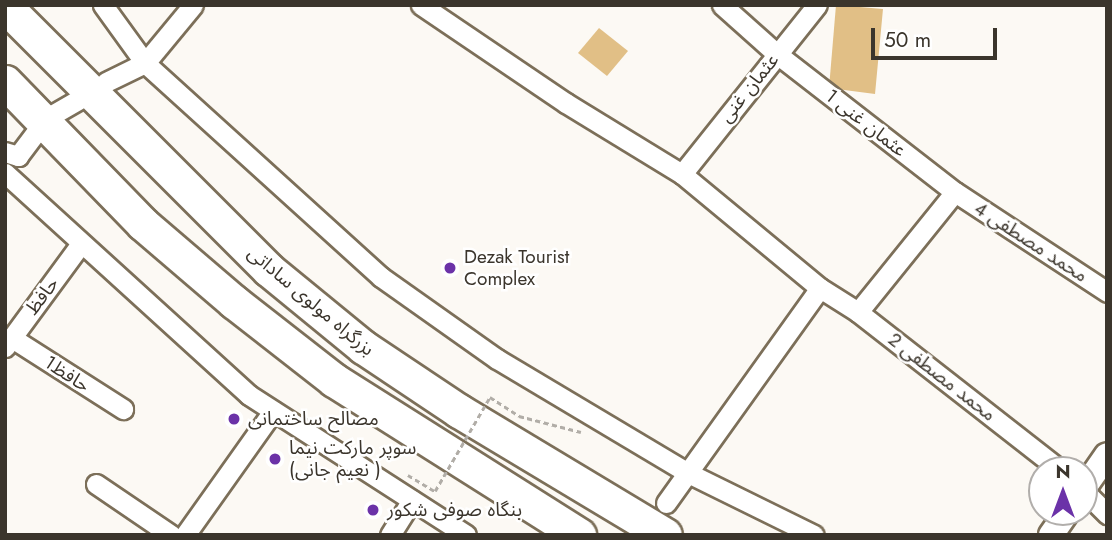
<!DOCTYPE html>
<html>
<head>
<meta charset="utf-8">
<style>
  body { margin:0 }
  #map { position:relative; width:1112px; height:540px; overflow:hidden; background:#fcf9f4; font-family:Jost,"Noto Sans Arabic",sans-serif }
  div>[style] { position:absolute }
  .building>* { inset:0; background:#e1bf86 }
  .path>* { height:2.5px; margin-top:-1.25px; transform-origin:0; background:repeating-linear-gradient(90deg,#b1ada7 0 5px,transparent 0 8.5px) }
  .roads { filter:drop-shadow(2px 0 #7c6f59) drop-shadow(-2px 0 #7c6f59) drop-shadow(0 2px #7c6f59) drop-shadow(0 -2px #7c6f59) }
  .minor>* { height:19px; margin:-9.5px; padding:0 9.5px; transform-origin:9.5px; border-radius:9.5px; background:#fff }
  .tertiary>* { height:24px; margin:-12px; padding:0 12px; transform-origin:12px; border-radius:12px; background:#fff }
  .trunk>* { height:33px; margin:-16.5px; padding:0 16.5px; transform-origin:16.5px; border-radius:16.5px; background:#fff }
  .path-bridge>* { height:2.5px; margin-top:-1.25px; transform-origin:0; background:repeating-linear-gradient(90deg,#b1ada7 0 5px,transparent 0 8.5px) }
  .dots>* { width:19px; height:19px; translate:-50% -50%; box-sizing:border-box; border:4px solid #fff; border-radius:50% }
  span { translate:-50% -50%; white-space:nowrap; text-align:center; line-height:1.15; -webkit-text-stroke:5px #fff; paint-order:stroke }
  .street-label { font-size:19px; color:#3b352c }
  .poi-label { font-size:19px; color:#3b352c }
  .left { translate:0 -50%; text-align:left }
  .frame { position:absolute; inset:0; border:7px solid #3b352c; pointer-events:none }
  .north { position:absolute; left:1028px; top:456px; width:70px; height:70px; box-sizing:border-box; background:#fff; border:2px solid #b1aeab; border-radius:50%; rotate:0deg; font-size:19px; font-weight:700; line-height:28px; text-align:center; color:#3b352c }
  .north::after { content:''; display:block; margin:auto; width:24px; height:32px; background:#6b32a8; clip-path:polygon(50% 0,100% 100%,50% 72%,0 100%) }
  .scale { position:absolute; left:871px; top:28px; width:126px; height:32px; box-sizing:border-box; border:4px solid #3b352c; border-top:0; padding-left:9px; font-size:21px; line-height:24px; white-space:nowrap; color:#3b352c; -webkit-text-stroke:5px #fff; paint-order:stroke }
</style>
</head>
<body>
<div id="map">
  <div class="building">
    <div style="clip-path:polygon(836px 5px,883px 9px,875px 94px,829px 88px)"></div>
    <div style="clip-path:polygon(599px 28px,628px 51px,607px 76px,578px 53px)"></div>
  </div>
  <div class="path">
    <div style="left:490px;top:397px;width:35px;rotate:33deg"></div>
    <div style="left:519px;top:416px;width:64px;rotate:14.5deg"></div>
    <div style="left:408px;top:475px;width:31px;rotate:31deg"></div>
  </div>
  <div class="roads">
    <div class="minor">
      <div style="left:103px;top:5px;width:72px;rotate:54.1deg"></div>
      <div style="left:145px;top:63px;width:319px;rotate:42.2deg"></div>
      <div style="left:381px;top:277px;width:142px;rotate:35.3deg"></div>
      <div style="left:497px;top:359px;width:222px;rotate:30.8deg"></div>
      <div style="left:688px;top:473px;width:140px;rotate:26.2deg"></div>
      <div style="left:421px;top:5px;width:175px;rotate:34.1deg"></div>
      <div style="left:566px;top:103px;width:136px;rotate:31.5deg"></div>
      <div style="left:682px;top:174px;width:179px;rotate:39.6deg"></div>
      <div style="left:820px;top:288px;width:45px;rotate:32.3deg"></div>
      <div style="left:858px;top:312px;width:256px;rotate:38deg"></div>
      <div style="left:722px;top:5px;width:74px;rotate:41.7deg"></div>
      <div style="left:777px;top:54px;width:225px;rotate:37.8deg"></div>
      <div style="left:955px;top:192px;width:182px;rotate:33.3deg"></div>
      <div style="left:106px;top:82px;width:43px;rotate:-26deg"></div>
      <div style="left:145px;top:63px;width:75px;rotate:-50.4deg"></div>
      <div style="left:52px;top:115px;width:30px;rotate:-30deg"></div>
      <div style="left:5px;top:152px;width:14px;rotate:17deg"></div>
      <div style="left:18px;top:156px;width:30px;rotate:-53deg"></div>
      <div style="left:5px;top:173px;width:330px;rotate:42.3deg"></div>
      <div style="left:249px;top:395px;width:258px;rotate:32.8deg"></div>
      <div style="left:682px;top:174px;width:216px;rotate:-51.4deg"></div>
      <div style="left:858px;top:312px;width:154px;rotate:-51.1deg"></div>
      <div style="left:12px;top:338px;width:132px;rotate:32.6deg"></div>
      <div style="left:5px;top:347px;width:127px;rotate:-53.7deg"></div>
      <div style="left:96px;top:484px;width:91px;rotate:34.2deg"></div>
      <div style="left:1084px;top:491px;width:33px;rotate:45deg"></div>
      <div style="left:666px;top:503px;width:264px;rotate:-54.4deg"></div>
      <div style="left:185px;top:535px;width:152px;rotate:-54.6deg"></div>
      <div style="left:390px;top:535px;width:41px;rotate:-57.8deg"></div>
    </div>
    <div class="tertiary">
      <div style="left:1084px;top:488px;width:40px;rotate:-55.1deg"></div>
      <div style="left:1051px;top:535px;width:28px;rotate:-55deg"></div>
    </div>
    <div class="trunk">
      <div style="left:5px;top:6px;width:373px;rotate:45deg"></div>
      <div style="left:269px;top:270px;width:122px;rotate:39.3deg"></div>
      <div style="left:363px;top:347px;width:115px;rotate:33.7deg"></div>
      <div style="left:459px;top:411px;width:240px;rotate:31deg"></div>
      <div style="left:5px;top:82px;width:198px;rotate:45.8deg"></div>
      <div style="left:143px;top:224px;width:120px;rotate:40.6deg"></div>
      <div style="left:234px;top:302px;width:127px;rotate:38deg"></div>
      <div style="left:334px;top:380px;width:290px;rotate:32.3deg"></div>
    </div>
  </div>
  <div class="path-bridge">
    <div style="left:435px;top:491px;width:109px;rotate:-59.7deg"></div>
  </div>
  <div class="dots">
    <div style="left:450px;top:268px;background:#6b32a8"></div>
    <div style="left:234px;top:419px;background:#6b32a8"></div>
    <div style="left:275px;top:459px;background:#6b32a8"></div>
    <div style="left:373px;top:510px;background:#6b32a8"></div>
  </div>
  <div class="street-label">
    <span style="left:749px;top:88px;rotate:-51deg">عثمان غنی</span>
    <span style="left:866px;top:123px;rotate:38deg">عثمان غنی 1</span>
    <span style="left:1031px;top:242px;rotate:33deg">محمد مصطفی 4</span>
    <span style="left:42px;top:296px;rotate:-53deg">حافظ</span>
    <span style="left:311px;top:301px;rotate:40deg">بزرگراه مولوی ساداتی</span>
    <span style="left:67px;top:374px;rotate:33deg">حافظ1</span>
    <span style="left:942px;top:377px;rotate:38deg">محمد مصطفی 2</span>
  </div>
  <div class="poi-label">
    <span class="left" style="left:464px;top:268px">Dezak Tourist<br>Complex</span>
    <span class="left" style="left:248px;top:419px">مصالح ساختمانی</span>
    <span class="left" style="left:289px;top:459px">سوپر مارکت نیما<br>(نعیم جانی )</span>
    <span class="left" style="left:387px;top:510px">بنگاه صوفی شکور</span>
  </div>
  <div class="frame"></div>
  <div class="north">N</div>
  <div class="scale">50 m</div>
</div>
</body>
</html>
